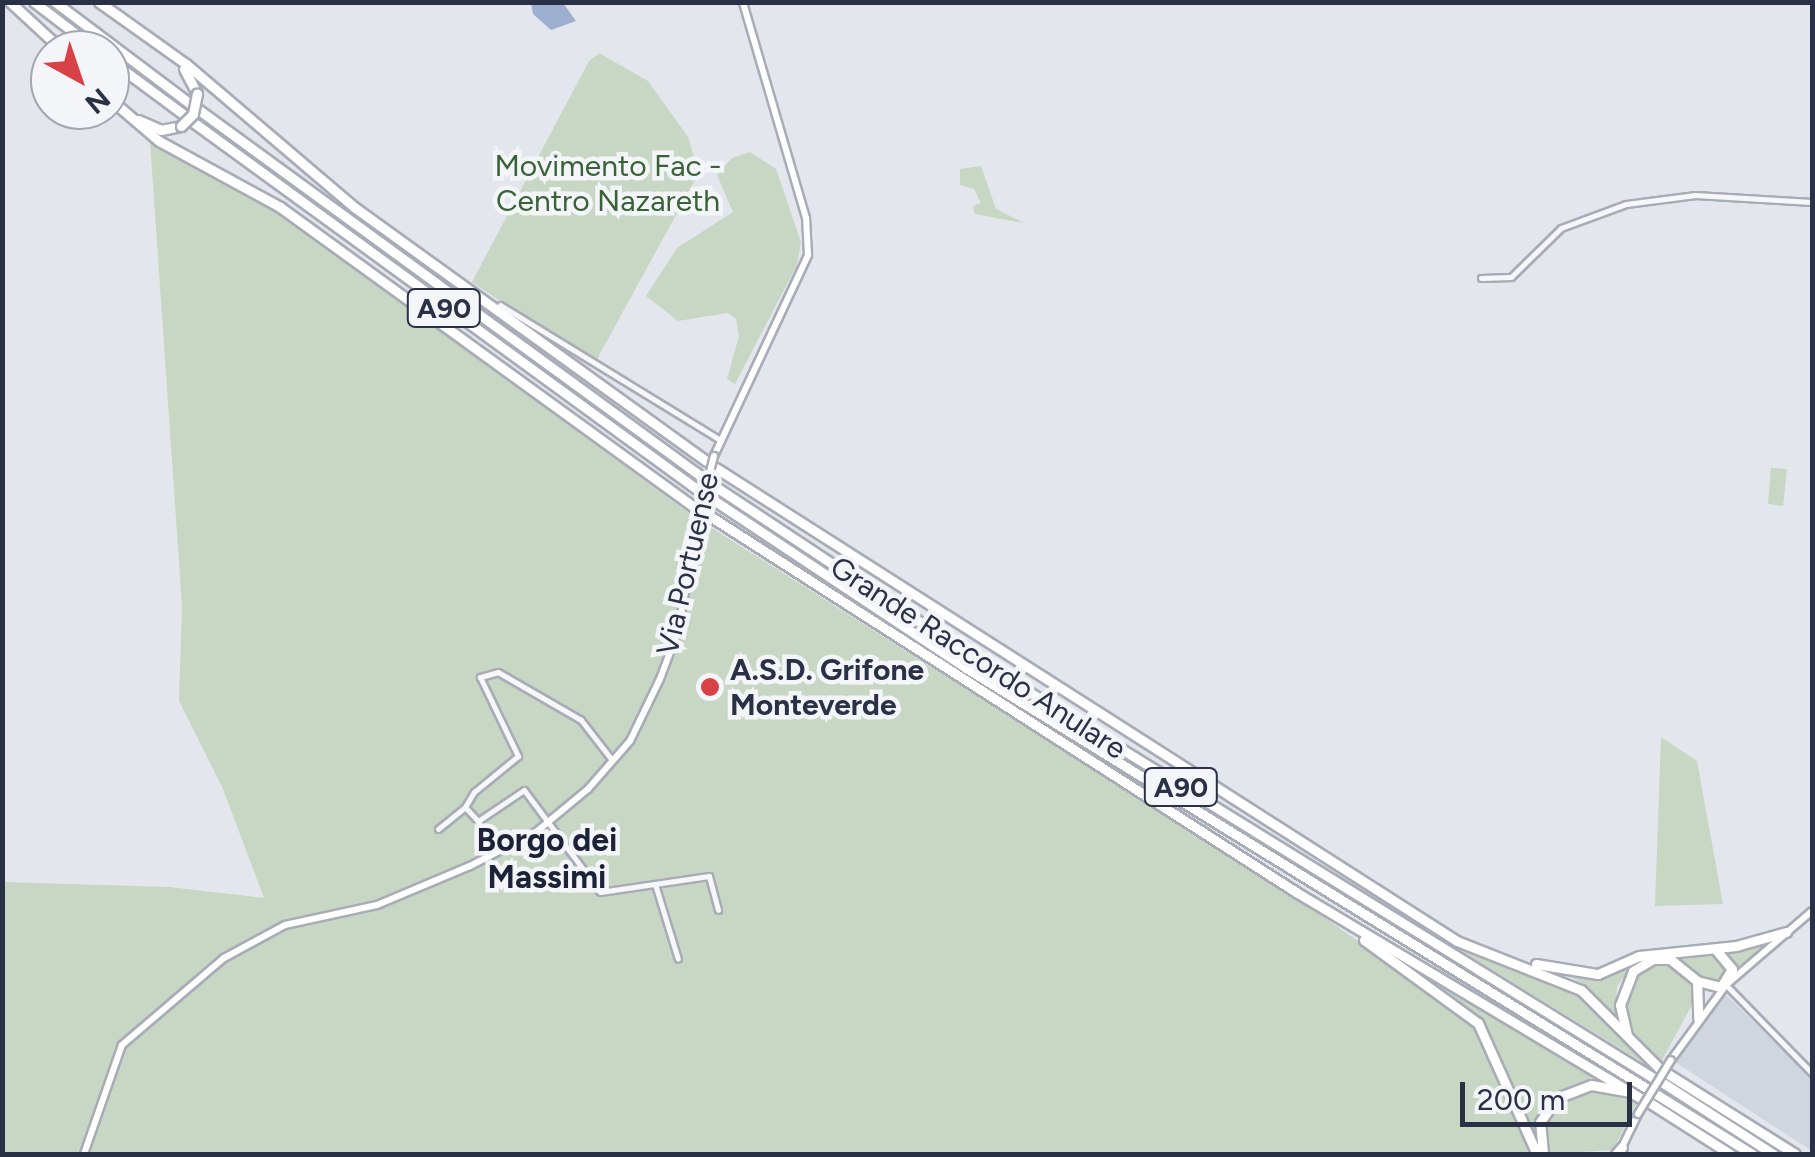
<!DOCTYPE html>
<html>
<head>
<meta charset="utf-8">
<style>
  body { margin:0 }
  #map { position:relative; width:1815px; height:1157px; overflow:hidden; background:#e3e6ec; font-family:Figtree,sans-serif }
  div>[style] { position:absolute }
  .built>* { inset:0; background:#d1d5de }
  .green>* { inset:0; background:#c7d7c4 }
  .water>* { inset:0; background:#9dafce }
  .roads { filter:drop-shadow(2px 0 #a8acb7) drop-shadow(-2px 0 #a8acb7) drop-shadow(0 2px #a8acb7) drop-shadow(0 -2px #a8acb7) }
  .minor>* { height:5px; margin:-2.5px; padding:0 2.5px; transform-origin:2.5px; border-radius:2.5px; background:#f7f7fa }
  .secondary>* { height:6px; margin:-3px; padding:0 3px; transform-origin:3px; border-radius:3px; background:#fff }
  .motorway>* { height:9px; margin:-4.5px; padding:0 4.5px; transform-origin:4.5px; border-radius:4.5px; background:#fff }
  .bridges { filter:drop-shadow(2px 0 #a8acb7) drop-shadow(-2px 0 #a8acb7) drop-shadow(0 2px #a8acb7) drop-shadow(0 -2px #a8acb7) }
  .secondary-bridge>* { height:6px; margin:-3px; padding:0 3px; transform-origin:3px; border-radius:3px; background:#fff }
  .motorway-bridge>* { height:9px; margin:-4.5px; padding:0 4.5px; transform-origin:4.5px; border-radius:4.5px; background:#fff }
  .dots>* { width:28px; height:28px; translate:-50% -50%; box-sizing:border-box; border:5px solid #f4f5f9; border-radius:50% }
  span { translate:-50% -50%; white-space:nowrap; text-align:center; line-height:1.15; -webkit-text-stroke:9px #f4f5f9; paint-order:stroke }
  .shield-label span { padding:2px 8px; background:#f4f5f9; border:2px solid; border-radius:8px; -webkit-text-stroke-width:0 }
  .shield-label { font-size:28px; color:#2a3146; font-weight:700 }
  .park-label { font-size:30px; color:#396336 }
  .street-label { font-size:30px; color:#2a3146 }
  .poi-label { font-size:30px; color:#2a3146; font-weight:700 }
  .left { translate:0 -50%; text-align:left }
  .neighbourhood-label { font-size:32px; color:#1c2237; font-weight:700 }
  .frame { position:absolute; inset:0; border:5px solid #2a3146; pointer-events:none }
  .north { position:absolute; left:30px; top:30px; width:100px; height:100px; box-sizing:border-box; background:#f4f5f9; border:2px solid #a3a7b1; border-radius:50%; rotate:140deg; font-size:28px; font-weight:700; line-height:40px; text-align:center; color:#2a3146 }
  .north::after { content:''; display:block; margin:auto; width:35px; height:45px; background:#d84247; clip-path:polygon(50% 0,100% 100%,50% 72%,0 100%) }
  .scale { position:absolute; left:1460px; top:1082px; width:172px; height:45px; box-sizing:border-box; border:5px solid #2a3146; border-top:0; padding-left:12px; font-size:30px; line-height:35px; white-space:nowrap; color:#2a3146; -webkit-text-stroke:8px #f4f5f9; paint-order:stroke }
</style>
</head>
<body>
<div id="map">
  <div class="built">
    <div style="clip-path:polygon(1725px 994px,1812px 1079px,1812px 1151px,1675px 1062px)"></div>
  </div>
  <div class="green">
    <div style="clip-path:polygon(599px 53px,648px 81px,688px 137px,699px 173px,597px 359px,571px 349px,472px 282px,589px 61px)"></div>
    <div style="clip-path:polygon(150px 141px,278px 212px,693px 516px,1312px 909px,1460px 1012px,1488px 1045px,1532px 1154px,3px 1154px,3px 882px,169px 887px,264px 898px,223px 789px,179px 701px,182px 606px)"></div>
    <div style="clip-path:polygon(750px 152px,776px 169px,801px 242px,797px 265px,735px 384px,727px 379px,739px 336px,736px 319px,728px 313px,678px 321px,646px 296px,677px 248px,733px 212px,717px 175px,732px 158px)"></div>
    <div style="clip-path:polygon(981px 166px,996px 209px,1024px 223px,975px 214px,973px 206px,981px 203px,974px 189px,960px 185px,960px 169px)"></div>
    <div style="clip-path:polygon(1771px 468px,1787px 469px,1783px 506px,1768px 504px)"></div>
    <div style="clip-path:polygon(1661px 737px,1697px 761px,1723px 904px,1655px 906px)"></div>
    <div style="clip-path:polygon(1765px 945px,1734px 972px,1722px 950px,1735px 950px)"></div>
    <div style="clip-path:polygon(1462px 951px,1569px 988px,1652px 1068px)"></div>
    <div style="clip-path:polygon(1714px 954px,1728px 972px,1724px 984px,1704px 981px,1666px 956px)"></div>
    <div style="clip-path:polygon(1665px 963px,1692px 984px,1694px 1001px,1661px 1062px,1630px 1035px,1623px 1011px,1632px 975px)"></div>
    <div style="clip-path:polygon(1634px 964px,1617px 986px,1615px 1017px,1589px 987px,1569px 976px,1603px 977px)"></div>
    <div style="clip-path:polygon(1429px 981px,1606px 1082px,1577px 1084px,1553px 1097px,1536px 1121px,1536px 1146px,1486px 1028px)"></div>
    <div style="clip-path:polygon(1586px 1089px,1637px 1102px,1613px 1150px,1548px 1154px,1543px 1123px,1553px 1107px)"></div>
  </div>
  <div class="water">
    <div style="clip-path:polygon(531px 3px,563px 3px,576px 21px,551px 30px,533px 14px)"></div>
  </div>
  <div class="roads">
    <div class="minor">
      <div style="left:1481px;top:278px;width:30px;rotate:-2deg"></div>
      <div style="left:1511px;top:277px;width:70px;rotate:-44.4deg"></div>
      <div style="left:1561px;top:228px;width:69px;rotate:-20.3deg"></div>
      <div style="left:1626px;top:204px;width:70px;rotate:-7.4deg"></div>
      <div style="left:1695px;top:195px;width:117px;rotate:3.4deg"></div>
      <div style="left:500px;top:305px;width:257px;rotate:31.5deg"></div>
      <div style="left:612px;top:760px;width:51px;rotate:-127.8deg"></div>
      <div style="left:581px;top:720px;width:96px;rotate:-150deg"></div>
      <div style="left:498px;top:672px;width:19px;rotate:164deg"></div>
      <div style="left:480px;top:677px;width:88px;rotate:64.3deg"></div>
      <div style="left:518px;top:756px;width:57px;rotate:140.7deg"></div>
      <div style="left:474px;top:792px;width:17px;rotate:121deg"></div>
      <div style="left:465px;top:807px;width:19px;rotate:47deg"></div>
      <div style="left:478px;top:821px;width:55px;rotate:-34deg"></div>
      <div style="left:524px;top:790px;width:127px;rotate:53.3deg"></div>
      <div style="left:600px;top:892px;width:110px;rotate:-8.4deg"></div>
      <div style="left:709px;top:876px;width:35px;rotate:75deg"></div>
      <div style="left:478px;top:821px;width:36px;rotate:66deg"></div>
      <div style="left:438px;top:829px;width:35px;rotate:-39deg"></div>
      <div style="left:655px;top:884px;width:78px;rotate:73deg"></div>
      <div style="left:1726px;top:985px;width:123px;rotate:45.7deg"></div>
    </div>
    <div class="secondary">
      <div style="left:714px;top:456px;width:222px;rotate:-64.9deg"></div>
      <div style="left:808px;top:255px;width:37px;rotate:-93deg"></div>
      <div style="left:806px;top:218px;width:225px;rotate:-106.3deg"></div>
      <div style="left:1671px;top:1060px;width:93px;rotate:-53.7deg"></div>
      <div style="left:1726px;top:985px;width:113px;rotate:-40.7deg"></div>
      <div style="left:1621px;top:1149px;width:39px;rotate:-64deg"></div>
      <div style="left:84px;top:1154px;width:115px;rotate:-70.8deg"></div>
      <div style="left:122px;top:1045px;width:134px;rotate:-40.5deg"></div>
      <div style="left:224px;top:958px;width:69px;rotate:-28.4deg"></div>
      <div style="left:285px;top:925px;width:94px;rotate:-12.3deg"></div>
      <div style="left:377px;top:905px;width:101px;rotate:-22.8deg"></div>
      <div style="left:470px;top:866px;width:74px;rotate:-27.3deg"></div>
      <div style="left:536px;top:832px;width:67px;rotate:-39.6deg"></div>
      <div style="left:588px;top:789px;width:64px;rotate:-48.8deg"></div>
      <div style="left:630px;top:741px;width:69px;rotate:-64.2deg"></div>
      <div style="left:660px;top:679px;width:51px;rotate:-69.4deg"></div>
      <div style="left:678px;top:631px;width:113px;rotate:-79.8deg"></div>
    </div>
    <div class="motorway">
      <div style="left:10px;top:2px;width:71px;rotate:42.7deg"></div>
      <div style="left:34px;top:2px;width:79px;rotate:37.3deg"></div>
      <div style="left:55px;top:2px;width:173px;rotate:37deg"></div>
      <div style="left:99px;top:2px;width:107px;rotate:35.5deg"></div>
      <div style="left:186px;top:64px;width:221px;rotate:40.4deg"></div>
      <div style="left:354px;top:207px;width:434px;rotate:35.8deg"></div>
      <div style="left:110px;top:60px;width:96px;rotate:36.5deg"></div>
      <div style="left:184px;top:69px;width:27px;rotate:62deg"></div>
      <div style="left:110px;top:99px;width:65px;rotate:40.6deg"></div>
      <div style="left:159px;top:141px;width:138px;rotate:28.6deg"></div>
      <div style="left:280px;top:207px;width:511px;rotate:35.93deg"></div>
      <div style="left:199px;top:110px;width:623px;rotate:36.12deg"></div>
      <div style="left:138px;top:120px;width:25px;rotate:23deg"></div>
      <div style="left:161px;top:130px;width:20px;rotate:-11deg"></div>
      <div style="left:193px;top:122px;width:625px;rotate:36.08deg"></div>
      <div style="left:716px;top:468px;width:879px;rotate:32.55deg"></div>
      <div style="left:1457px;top:941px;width:133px;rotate:21.6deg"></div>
      <div style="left:1581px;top:990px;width:112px;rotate:45deg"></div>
      <div style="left:713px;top:485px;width:310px;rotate:33.5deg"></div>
      <div style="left:971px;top:656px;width:804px;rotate:31.73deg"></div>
      <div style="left:709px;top:497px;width:309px;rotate:33.6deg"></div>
      <div style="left:966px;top:668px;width:801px;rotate:31.69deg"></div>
      <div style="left:705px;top:513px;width:702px;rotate:32.67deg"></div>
      <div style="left:1296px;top:892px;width:403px;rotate:30.9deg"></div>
      <div style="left:1364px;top:940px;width:141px;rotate:36.1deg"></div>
      <div style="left:1478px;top:1023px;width:144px;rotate:65.8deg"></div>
      <div style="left:1536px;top:964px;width:63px;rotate:9.2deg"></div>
      <div style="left:1598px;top:974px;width:45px;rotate:-23.7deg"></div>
      <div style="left:1639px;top:956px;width:98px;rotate:-5.9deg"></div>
      <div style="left:1736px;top:946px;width:52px;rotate:-15.6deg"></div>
      <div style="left:1697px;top:981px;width:38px;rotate:88deg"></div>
      <div style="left:1627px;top:1035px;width:31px;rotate:-103deg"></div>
      <div style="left:1620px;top:1005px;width:36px;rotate:-69deg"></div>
      <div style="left:1633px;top:971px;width:23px;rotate:-31deg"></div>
      <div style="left:1653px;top:959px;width:17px"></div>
      <div style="left:1670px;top:959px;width:35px;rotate:39deg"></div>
      <div style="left:1697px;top:981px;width:25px;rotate:14deg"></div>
      <div style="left:1721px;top:987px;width:21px;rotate:-59deg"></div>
      <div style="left:1732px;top:969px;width:25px;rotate:-130deg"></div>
      <div style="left:1668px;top:1074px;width:150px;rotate:32.2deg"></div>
      <div style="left:1663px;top:1083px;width:131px;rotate:32.8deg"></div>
      <div style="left:1656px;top:1094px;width:113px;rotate:32deg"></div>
      <div style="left:1650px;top:1103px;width:95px;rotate:32.5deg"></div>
      <div style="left:1543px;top:1154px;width:32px;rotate:-95deg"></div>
      <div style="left:1540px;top:1122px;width:29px;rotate:-55deg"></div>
      <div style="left:1557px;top:1098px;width:36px;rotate:-21deg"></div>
      <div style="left:1591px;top:1085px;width:40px;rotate:10deg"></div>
      <div style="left:1616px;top:1154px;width:9px;rotate:-49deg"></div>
    </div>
  </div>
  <div class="bridges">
    <div class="secondary-bridge">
      <div style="left:698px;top:520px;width:66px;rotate:-76deg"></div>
      <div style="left:1638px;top:1114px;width:63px;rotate:-58.6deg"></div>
    </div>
    <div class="motorway-bridge">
      <div style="left:181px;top:126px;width:17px;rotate:-45deg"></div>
      <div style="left:193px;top:114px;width:21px;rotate:-79deg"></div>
    </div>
  </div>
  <div class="dots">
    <div style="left:710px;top:687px;background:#d84247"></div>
  </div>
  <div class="shield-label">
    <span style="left:444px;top:308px">A90</span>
    <span style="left:1181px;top:787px">A90</span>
  </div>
  <div class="park-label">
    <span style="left:608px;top:183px">Movimento Fac -<br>Centro Nazareth</span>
  </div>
  <div class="street-label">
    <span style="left:688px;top:564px;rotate:-77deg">Via Portuense</span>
    <span style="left:978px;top:658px;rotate:33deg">Grande Raccordo Anulare</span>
  </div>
  <div class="poi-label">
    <span class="left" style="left:730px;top:687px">A.S.D. Grifone<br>Monteverde</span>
  </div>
  <div class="neighbourhood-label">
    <span style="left:547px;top:859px">Borgo dei<br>Massimi</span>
  </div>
  <div class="frame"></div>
  <div class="north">N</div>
  <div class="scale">200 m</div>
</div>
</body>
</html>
